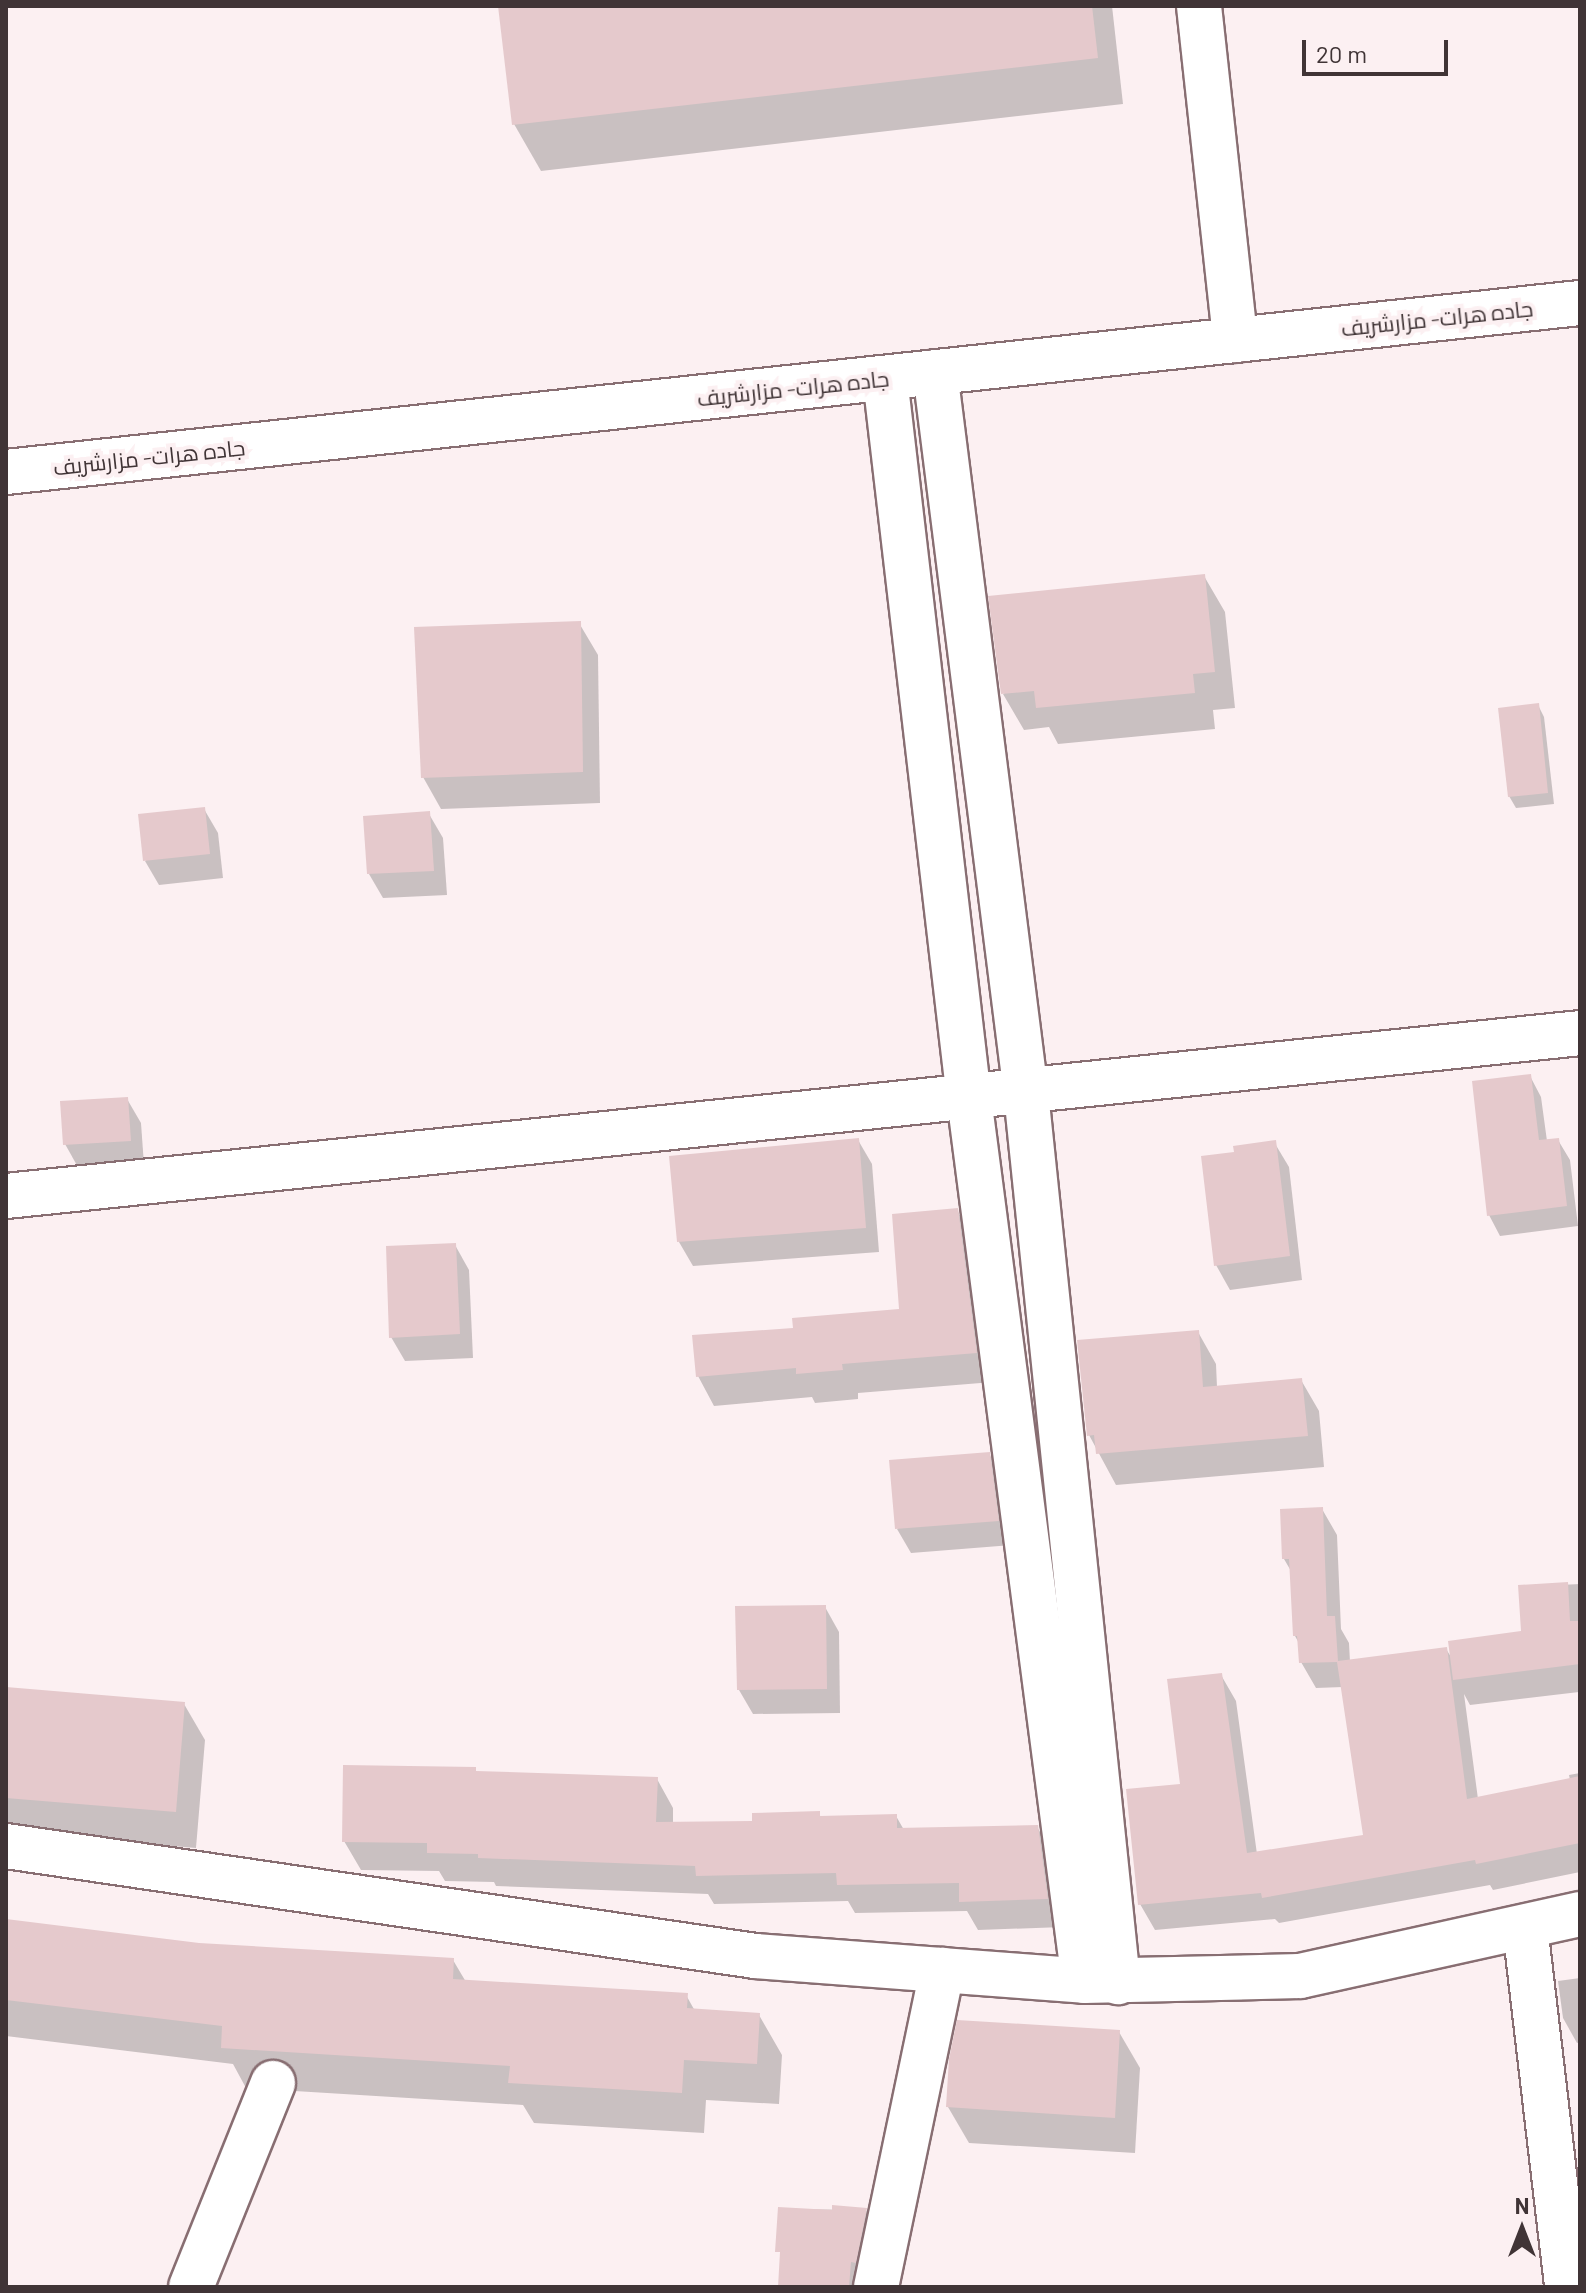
<!DOCTYPE html>
<html>
<head>
<meta charset="utf-8">
<style>
  body { margin:0 }
  #map { position:relative; width:1586px; height:2293px; overflow:hidden; background:#fcf0f2; font-family:Barlow,Cairo,sans-serif }
  div>[style] { position:absolute }
  .shadow>* { inset:0; background:#0003 }
  .building>* { inset:0; background:#e5c9cc }
  .roads { filter:drop-shadow(2px 0 #886e72) drop-shadow(-2px 0 #886e72) drop-shadow(0 2px #886e72) drop-shadow(0 -2px #886e72) }
  .minor>* { height:44px; margin:-22px; padding:0 22px; transform-origin:22px; border-radius:22px; background:#fff }
  .highway>* { height:44px; margin:-22px; padding:0 22px; transform-origin:22px; border-radius:22px; background:#fff }
  span { translate:-50% -50%; white-space:nowrap; text-align:center; line-height:1.15; -webkit-text-stroke:8px #fcf0f2; paint-order:stroke }
  .street-label { font-size:22px; color:#403436 }
  .frame { position:absolute; inset:0; border:8px solid #403436; pointer-events:none }
  .north { position:absolute; left:1482px; top:2189px; width:80px; height:80px; -webkit-text-stroke:6px #fcf0f2; paint-order:stroke; rotate:0deg; font-size:22px; font-weight:700; line-height:32px; text-align:center; color:#403436 }
  .north::after { content:''; display:block; margin:auto; width:28px; height:36px; background:#403436; clip-path:polygon(50% 0,100% 100%,50% 72%,0 100%) }
  .scale { position:absolute; left:1302px; top:40px; width:146px; height:36px; box-sizing:border-box; border:4px solid #403436; border-top:0; padding-left:10px; font-size:24px; line-height:28px; white-space:nowrap; color:#403436; -webkit-text-stroke:6px #fcf0f2; paint-order:stroke }
</style>
</head>
<body>
<div id="map">
  <div class="shadow">
    <div style="clip-path:polygon(500px 6px,1112px 6px,1123px 104px,541px 171px,514px 124px)"></div>
    <div style="clip-path:polygon(1204px 576px,1225px 612px,1235px 708px,1213px 710px,1215px 729px,1058px 744px,1049px 727px,1024px 730px,1003px 694px)"></div>
    <div style="clip-path:polygon(579px 623px,598px 655px,600px 803px,441px 809px,423px 777px)"></div>
    <div style="clip-path:polygon(1538px 705px,1544px 717px,1554px 804px,1516px 808px,1509px 796px)"></div>
    <div style="clip-path:polygon(204px 809px,218px 833px,223px 878px,159px 885px,145px 861px)"></div>
    <div style="clip-path:polygon(429px 814px,443px 838px,447px 895px,383px 898px,369px 874px)"></div>
    <div style="clip-path:polygon(1530px 1076px,1541px 1097px,1547px 1141px,1558px 1140px,1570px 1160px,1578px 1226px,1500px 1236px,1489px 1215px)"></div>
    <div style="clip-path:polygon(127px 1099px,141px 1123px,144px 1165px,79px 1169px,65px 1144px)"></div>
    <div style="clip-path:polygon(858px 1140px,872px 1164px,879px 1252px,693px 1266px,679px 1242px,672px 1158px)"></div>
    <div style="clip-path:polygon(1274px 1142px,1289px 1167px,1302px 1280px,1230px 1290px,1216px 1265px,1236px 1154px)"></div>
    <div style="clip-path:polygon(957px 1210px,974px 1240px,993px 1382px,858px 1393px,858px 1399px,815px 1403px,812px 1397px,714px 1406px,698px 1376px,795px 1330px,902px 1311px)"></div>
    <div style="clip-path:polygon(455px 1245px,469px 1270px,473px 1358px,405px 1361px,391px 1337px)"></div>
    <div style="clip-path:polygon(1198px 1332px,1216px 1364px,1217px 1387px,1301px 1380px,1319px 1411px,1324px 1467px,1116px 1485px,1089px 1435px)"></div>
    <div style="clip-path:polygon(989px 1454px,1003px 1479px,1012px 1545px,911px 1553px,897px 1529px)"></div>
    <div style="clip-path:polygon(1322px 1509px,1337px 1535px,1341px 1629px,1349px 1643px,1350px 1662px,1446px 1649px,1453px 1660px,1523px 1632px,1520px 1587px,1580px 1584px,1580px 1724px,1579px 1692px,1470px 1705px,1464px 1694px,1478px 1799px,1570px 1780px,1569px 1775px,1580px 1773px,1580px 1872px,1493px 1890px,1490px 1885px,1279px 1923px,1275px 1919px,1155px 1930px,1140px 1904px,1221px 1675px,1236px 1701px,1257px 1854px,1365px 1837px,1343px 1687px,1316px 1688px,1301px 1662px,1300px 1645px,1295px 1636px,1291px 1571px,1284px 1559px)"></div>
    <div style="clip-path:polygon(825px 1607px,839px 1632px,840px 1713px,753px 1714px,739px 1690px)"></div>
    <div style="clip-path:polygon(6px 1689px,184px 1704px,205px 1740px,196px 1848px,6px 1832px)"></div>
    <div style="clip-path:polygon(477px 1773px,657px 1779px,673px 1808px,673px 1824px,754px 1823px,819px 1813px,821px 1818px,896px 1816px,904px 1830px,1037px 1827px,1054px 1855px,1063px 1927px,978px 1930px,967px 1911px,855px 1913px,848px 1901px,714px 1904px,708px 1894px,496px 1886px,494px 1882px,445px 1881px,439px 1871px,361px 1870px,344px 1841px)"></div>
    <div style="clip-path:polygon(6px 1921px,199px 1945px,453px 1960px,466px 1982px,686px 1995px,695px 2011px,759px 2015px,782px 2055px,779px 2104px,706px 2100px,704px 2133px,534px 2123px,523px 2105px,246px 2088px,233px 2064px,6px 2036px)"></div>
    <div style="clip-path:polygon(1580px 1978px,1580px 2042px,1577px 2043px,1563px 2018px,1558px 1981px)"></div>
    <div style="clip-path:polygon(1119px 2032px,1140px 2068px,1135px 2153px,969px 2143px,948px 2107px)"></div>
    <div style="clip-path:polygon(780px 2209px,866px 2210px,878px 2230px,862px 2287px,780px 2287px)"></div>
  </div>
  <div class="building">
    <div style="clip-path:polygon(498px 6px,1092px 6px,1098px 58px,512px 125px)"></div>
    <div style="clip-path:polygon(1205px 574px,1215px 672px,1193px 674px,1195px 693px,1036px 708px,1034px 691px,1001px 694px,988px 596px)"></div>
    <div style="clip-path:polygon(581px 621px,583px 772px,421px 778px,414px 627px)"></div>
    <div style="clip-path:polygon(1539px 703px,1548px 793px,1508px 797px,1498px 708px)"></div>
    <div style="clip-path:polygon(205px 807px,210px 854px,143px 861px,138px 814px)"></div>
    <div style="clip-path:polygon(430px 811px,434px 871px,367px 874px,363px 816px)"></div>
    <div style="clip-path:polygon(1531px 1074px,1539px 1140px,1559px 1138px,1567px 1206px,1487px 1216px,1472px 1081px)"></div>
    <div style="clip-path:polygon(128px 1097px,131px 1141px,63px 1145px,60px 1101px)"></div>
    <div style="clip-path:polygon(859px 1138px,866px 1228px,677px 1242px,669px 1156px)"></div>
    <div style="clip-path:polygon(1276px 1140px,1290px 1256px,1214px 1266px,1201px 1156px,1234px 1152px,1233px 1146px)"></div>
    <div style="clip-path:polygon(958px 1208px,977px 1353px,842px 1364px,843px 1370px,796px 1374px,796px 1368px,696px 1377px,692px 1335px,793px 1328px,792px 1318px,899px 1309px,892px 1214px)"></div>
    <div style="clip-path:polygon(456px 1243px,460px 1334px,389px 1338px,386px 1246px)"></div>
    <div style="clip-path:polygon(1199px 1330px,1203px 1387px,1302px 1378px,1308px 1436px,1096px 1454px,1094px 1435px,1087px 1436px,1077px 1340px)"></div>
    <div style="clip-path:polygon(990px 1452px,999px 1521px,895px 1529px,889px 1460px)"></div>
    <div style="clip-path:polygon(1323px 1507px,1327px 1616px,1335px 1616px,1338px 1661px,1447px 1647px,1467px 1799px,1580px 1776px,1580px 1843px,1476px 1864px,1475px 1860px,1262px 1898px,1261px 1893px,1138px 1905px,1126px 1789px,1180px 1784px,1167px 1679px,1222px 1673px,1247px 1853px,1363px 1835px,1337px 1662px,1299px 1663px,1297px 1636px,1293px 1636px,1289px 1559px,1282px 1559px,1280px 1509px)"></div>
    <div style="clip-path:polygon(1568px 1582px,1570px 1621px,1580px 1621px,1580px 1664px,1453px 1680px,1448px 1641px,1521px 1631px,1518px 1585px)"></div>
    <div style="clip-path:polygon(826px 1605px,827px 1689px,737px 1690px,735px 1606px)"></div>
    <div style="clip-path:polygon(6px 1687px,185px 1702px,176px 1812px,6px 1798px)"></div>
    <div style="clip-path:polygon(343px 1765px,476px 1767px,476px 1771px,658px 1777px,656px 1822px,752px 1821px,752px 1813px,820px 1811px,820px 1816px,897px 1814px,897px 1828px,1038px 1825px,1048px 1899px,959px 1902px,959px 1883px,837px 1885px,836px 1873px,696px 1876px,695px 1866px,478px 1858px,478px 1854px,427px 1853px,427px 1843px,342px 1842px)"></div>
    <div style="clip-path:polygon(6px 1919px,199px 1943px,454px 1958px,453px 1979px,688px 1993px,687px 2008px,760px 2013px,757px 2064px,684px 2060px,682px 2093px,508px 2083px,510px 2066px,221px 2048px,222px 2026px,6px 2000px)"></div>
    <div style="clip-path:polygon(957px 2020px,1120px 2030px,1115px 2118px,946px 2107px,949px 2059px)"></div>
    <div style="clip-path:polygon(832px 2205px,867px 2208px,856px 2263px,851px 2262px,849px 2287px,778px 2287px,780px 2252px,775px 2252px,778px 2207px,832px 2210px)"></div>
  </div>
  <div class="roads">
    <div class="minor">
      <div style="left:1199px;top:6px;width:336px;rotate:83.8deg"></div>
      <div style="left:935px;top:372px;width:727px;rotate:82.81deg"></div>
      <div style="left:1026px;top:1093px;width:894px;rotate:84.09deg"></div>
      <div style="left:885px;top:378px;width:725px;rotate:83.35deg"></div>
      <div style="left:969px;top:1098px;width:890px;rotate:82.58deg"></div>
      <div style="left:6px;top:1196px;width:1582px;rotate:-5.91deg"></div>
      <div style="left:6px;top:1846px;width:757px;rotate:8.35deg"></div>
      <div style="left:755px;top:1956px;width:330px;rotate:4.3deg"></div>
      <div style="left:1084px;top:1981px;width:216px;rotate:-1.3deg"></div>
      <div style="left:1300px;top:1976px;width:287px;rotate:-12.5deg"></div>
      <div style="left:1525px;top:1927px;width:362px;rotate:83.3deg"></div>
      <div style="left:191px;top:2287px;width:220px;rotate:-68.1deg"></div>
      <div style="left:876px;top:2287px;width:324px;rotate:-78.2deg"></div>
    </div>
    <div class="highway">
      <div style="left:6px;top:472px;width:1583px;rotate:-6.13deg"></div>
    </div>
  </div>
  <div class="street-label">
    <span style="left:1437px;top:318px;rotate:-6deg">جاده هرات- مزارشریف</span>
    <span style="left:793px;top:388px;rotate:-6deg">جاده هرات- مزارشریف</span>
    <span style="left:149px;top:457px;rotate:-6deg">جاده هرات- مزارشریف</span>
  </div>
  <div class="frame"></div>
  <div class="north">N</div>
  <div class="scale">20 m</div>
</div>
</body>
</html>
